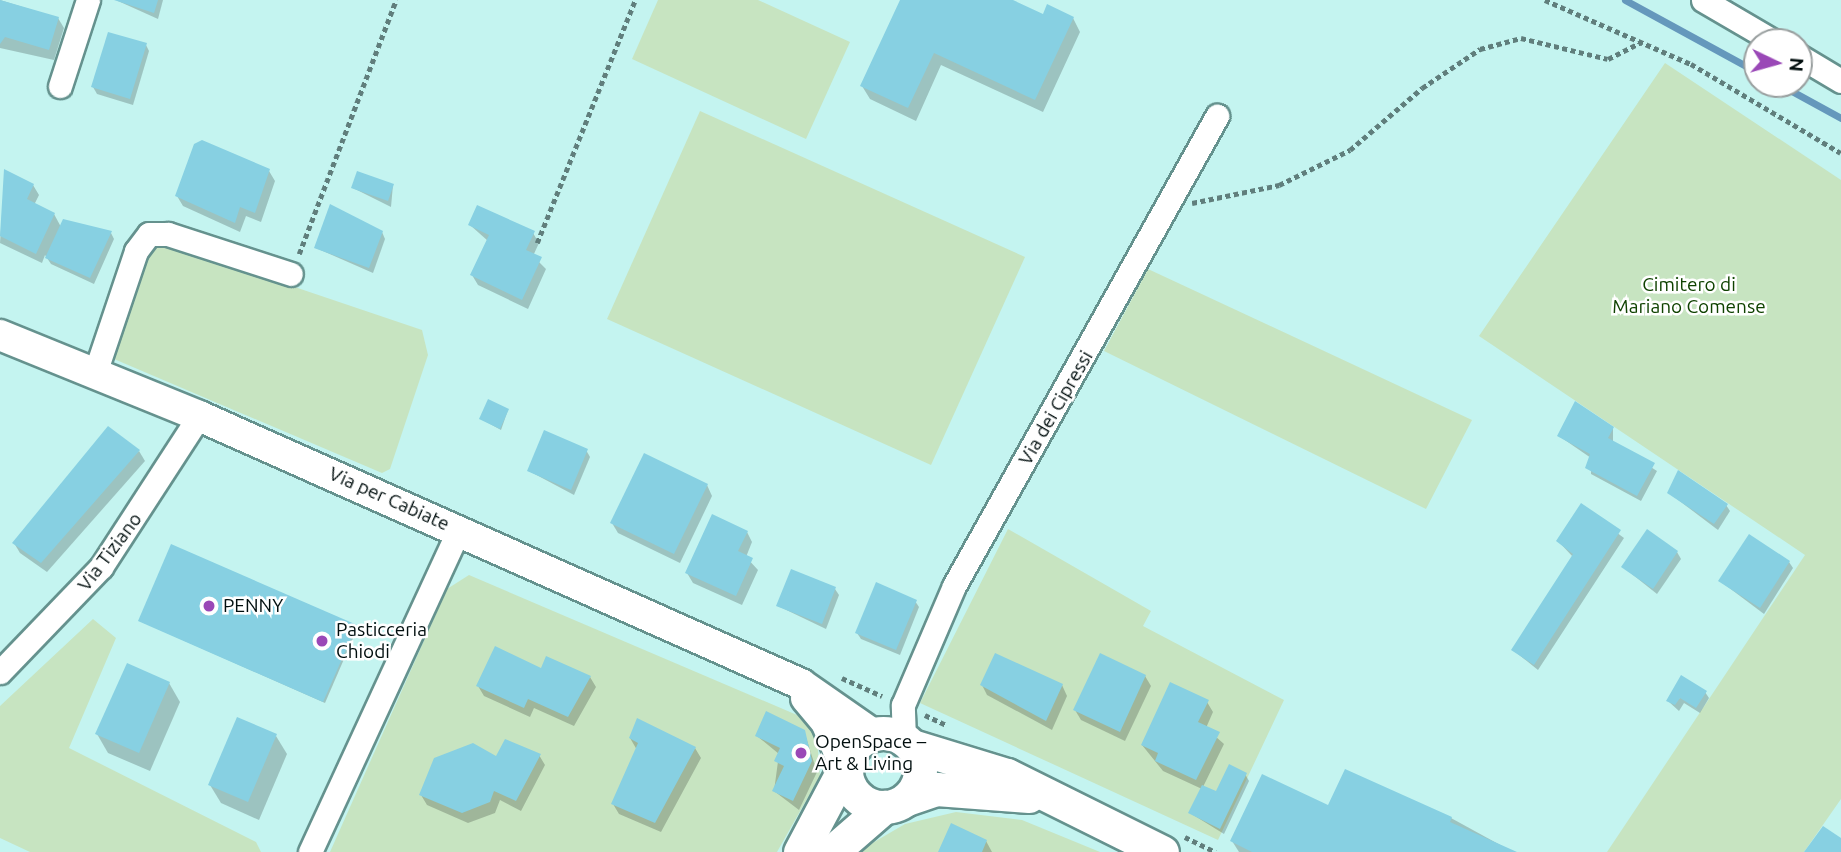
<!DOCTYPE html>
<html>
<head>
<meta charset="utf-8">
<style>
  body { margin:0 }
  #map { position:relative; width:1841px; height:852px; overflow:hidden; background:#c4f4f0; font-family:Ubuntu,sans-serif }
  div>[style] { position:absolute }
  .green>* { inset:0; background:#c7e4c1 }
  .shadow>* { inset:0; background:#0003 }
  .stream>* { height:7px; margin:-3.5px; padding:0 3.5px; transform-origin:3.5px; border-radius:3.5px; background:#6598bc }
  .building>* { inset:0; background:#87d0e2 }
  .path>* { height:4.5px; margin-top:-2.25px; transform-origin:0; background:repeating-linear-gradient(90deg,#607e7c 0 5px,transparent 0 8.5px) }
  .roads { filter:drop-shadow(2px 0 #65928e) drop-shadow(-2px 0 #65928e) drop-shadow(0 2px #65928e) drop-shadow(0 -2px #65928e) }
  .minor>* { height:23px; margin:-11.5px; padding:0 11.5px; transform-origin:11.5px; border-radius:11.5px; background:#fff }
  .tertiary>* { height:30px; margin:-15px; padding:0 15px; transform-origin:15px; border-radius:15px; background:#fff }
  .secondary>* { height:33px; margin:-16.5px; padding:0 16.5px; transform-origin:16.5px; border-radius:16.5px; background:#fff }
  .secondary>.ring { margin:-16.5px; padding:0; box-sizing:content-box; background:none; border:33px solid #fff; border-radius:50% }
  .dots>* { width:19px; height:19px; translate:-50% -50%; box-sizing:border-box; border:4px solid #fff; border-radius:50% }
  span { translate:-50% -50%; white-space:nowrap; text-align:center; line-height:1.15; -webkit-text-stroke:5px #fff; paint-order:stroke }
  .park-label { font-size:19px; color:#0f4200 }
  .street-label { font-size:19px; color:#010e0e }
  .poi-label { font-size:19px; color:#010e0e }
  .left { translate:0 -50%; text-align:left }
  .north { position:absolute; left:1743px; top:28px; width:70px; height:70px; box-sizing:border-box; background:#fff; border:2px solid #999f9f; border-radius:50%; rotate:95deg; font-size:19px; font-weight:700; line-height:28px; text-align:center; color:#010e0e }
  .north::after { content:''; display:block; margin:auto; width:24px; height:32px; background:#9a48b7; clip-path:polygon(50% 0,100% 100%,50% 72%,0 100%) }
</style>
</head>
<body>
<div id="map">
  <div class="green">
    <div style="clip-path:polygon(658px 0,758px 0,850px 42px,806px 139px,632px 59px)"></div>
    <div style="clip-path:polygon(1665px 63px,1841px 180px,1841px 799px,1804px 852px,1607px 852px,1805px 555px,1479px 336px)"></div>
    <div style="clip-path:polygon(700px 111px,1025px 257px,931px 465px,607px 319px)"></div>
    <div style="clip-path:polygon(161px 242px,422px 330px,428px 355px,390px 469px,382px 473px,114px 359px,148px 247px)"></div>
    <div style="clip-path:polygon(1148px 269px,1472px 420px,1426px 509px,1104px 351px)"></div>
    <div style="clip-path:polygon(1008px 529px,1151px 611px,1143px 626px,1284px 700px,1218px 840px,920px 703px)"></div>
    <div style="clip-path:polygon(469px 575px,797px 715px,817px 738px,820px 776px,777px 852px,330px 852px,447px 589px)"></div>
    <div style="clip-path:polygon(93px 619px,116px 638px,69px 748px,256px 842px,261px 852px,30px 852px,0 838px,0 706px)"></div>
    <div style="clip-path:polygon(956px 812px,1022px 820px,1100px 852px,857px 852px,905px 824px)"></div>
  </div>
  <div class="shadow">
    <div style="clip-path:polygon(0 0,58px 18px,64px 28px,54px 60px,0 48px)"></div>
    <div style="clip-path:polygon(163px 0,158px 19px,118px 1px,118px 0)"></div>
    <div style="clip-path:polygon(902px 0,1009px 0,1044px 16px,1073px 18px,1080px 32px,1043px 112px,941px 65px,916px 121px,870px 99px,862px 86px)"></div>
    <div style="clip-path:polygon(146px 45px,149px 51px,133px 105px,97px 94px,93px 87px)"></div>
    <div style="clip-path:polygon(5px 171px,33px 185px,39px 195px,34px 205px,54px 214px,61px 227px,111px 233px,114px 239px,94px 284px,51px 264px,45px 255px,42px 263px,0 243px)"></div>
    <div style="clip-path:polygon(269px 171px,275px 181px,261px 222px,246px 216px,240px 232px,183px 206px,177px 196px)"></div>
    <div style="clip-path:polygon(393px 185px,391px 207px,353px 188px)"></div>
    <div style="clip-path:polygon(470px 225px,533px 233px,539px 243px,533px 256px,546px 269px,528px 309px,478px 285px,472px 275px,488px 241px)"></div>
    <div style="clip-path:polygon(382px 232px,385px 239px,373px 273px,316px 248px)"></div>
    <div style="clip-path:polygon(508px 410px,501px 430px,481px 419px)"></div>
    <div style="clip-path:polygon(1613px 428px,1613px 443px,1657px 471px,1641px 501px,1591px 474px,1591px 458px,1559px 436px)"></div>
    <div style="clip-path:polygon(586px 450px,590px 457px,574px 495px,529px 471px)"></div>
    <div style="clip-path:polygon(139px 451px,145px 461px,47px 572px,20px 553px,14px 543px)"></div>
    <div style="clip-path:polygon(707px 485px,712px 496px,680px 563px,618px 533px,612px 523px)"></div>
    <div style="clip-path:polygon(1669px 493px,1726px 505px,1730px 511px,1718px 530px)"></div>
    <div style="clip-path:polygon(1581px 506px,1624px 538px,1538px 670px,1513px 650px,1573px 557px,1558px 541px)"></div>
    <div style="clip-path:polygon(747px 532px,752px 542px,746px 557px,758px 570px,742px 605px,693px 583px,687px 573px)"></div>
    <div style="clip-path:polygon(1677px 552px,1681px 559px,1657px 594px,1623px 567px)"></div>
    <div style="clip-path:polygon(1789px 562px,1793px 568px,1764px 614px,1720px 581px)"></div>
    <div style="clip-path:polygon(835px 589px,839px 595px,826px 629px,778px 606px)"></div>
    <div style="clip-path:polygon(915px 601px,919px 607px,900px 655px,861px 639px,857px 633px)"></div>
    <div style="clip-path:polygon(140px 621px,355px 626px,357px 629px,325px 703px)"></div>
    <div style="clip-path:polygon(541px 670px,590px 677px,596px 687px,574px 726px,534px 708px,530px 717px,484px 696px,478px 686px)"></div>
    <div style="clip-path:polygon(1145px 676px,1151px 686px,1125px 741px,1081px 720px,1075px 710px)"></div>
    <div style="clip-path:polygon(169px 683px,180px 702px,150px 771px,108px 753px,97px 734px)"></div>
    <div style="clip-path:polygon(982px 685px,1062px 685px,1067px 696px,1052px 730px,987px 695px)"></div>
    <div style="clip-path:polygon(1705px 692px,1709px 698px,1700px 713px,1684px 703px,1679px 711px,1668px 701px)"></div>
    <div style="clip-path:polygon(1207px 702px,1213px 712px,1206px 728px,1224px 744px,1203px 787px,1216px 794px,1245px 774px,1249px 781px,1224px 834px,1190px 813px,1202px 789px,1163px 771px,1142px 745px)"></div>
    <div style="clip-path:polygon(804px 731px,817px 772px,799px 810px,774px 791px,779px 754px,757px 736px)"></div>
    <div style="clip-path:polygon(276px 736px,287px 754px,259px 820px,221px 803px,210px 785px)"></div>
    <div style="clip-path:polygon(630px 738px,695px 748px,701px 758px,661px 832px,619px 814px,613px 804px,637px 750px)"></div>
    <div style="clip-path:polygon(539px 755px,545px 765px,521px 811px,500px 800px,495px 813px,468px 823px,427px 805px,421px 795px,497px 759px)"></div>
    <div style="clip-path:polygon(1329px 808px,1451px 818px,1513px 852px,1239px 852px,1232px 841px)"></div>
    <div style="clip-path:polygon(986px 841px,992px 852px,940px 852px)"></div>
  </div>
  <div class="stream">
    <div style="left:1625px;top:0;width:150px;rotate:28.6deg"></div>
    <div style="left:1779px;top:84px;width:71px;rotate:28.7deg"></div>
  </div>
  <div class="building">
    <div style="clip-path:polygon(0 0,59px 17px,49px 50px,5px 37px,0 44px)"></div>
    <div style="clip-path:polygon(114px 0,158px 0,154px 13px)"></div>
    <div style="clip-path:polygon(900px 0,1013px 0,1043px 14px,1047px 4px,1074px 17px,1035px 100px,934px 53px,908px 108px,860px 86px)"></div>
    <div style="clip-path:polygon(108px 32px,147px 43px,130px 99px,91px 87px)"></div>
    <div style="clip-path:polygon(202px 140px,270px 169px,255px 213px,240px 207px,235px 223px,175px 196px,194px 144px)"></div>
    <div style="clip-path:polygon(4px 169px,34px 184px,27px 199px,55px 213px,36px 254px,0 236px)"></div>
    <div style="clip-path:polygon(357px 171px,394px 184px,388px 201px,351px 188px)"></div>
    <div style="clip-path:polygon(330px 204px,383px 231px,369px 268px,314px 248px)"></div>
    <div style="clip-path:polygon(477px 205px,535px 231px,526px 250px,542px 257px,522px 300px,470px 275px,489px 235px,468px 225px)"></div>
    <div style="clip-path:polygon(63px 219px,112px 231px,90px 278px,45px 258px)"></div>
    <div style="clip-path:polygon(488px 399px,509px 409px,500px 429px,479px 419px)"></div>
    <div style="clip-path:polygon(1575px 401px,1614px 427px,1608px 438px,1655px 463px,1637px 496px,1585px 468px,1590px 454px,1557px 436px)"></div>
    <div style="clip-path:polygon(108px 426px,140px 450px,41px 563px,12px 543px)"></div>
    <div style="clip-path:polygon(544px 430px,588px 449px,571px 490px,527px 471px)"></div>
    <div style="clip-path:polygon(644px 453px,708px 484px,674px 554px,610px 523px)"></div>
    <div style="clip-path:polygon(1678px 470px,1728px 504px,1714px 524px,1667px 493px)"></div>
    <div style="clip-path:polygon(1581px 503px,1621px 530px,1534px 665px,1511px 650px,1573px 554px,1556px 541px)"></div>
    <div style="clip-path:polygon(712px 514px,748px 531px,738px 551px,753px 558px,736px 596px,685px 573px)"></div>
    <div style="clip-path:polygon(1647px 529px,1678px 551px,1653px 589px,1621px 567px)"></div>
    <div style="clip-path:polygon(1749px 534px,1790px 561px,1760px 608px,1718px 581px)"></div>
    <div style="clip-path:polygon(171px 544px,357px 625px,323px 702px,138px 621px)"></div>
    <div style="clip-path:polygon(791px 569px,836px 587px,822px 624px,776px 606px)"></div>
    <div style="clip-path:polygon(876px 582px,917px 600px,896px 650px,855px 633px)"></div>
    <div style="clip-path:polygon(495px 646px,541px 668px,546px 656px,591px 676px,568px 717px,528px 699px,524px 708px,476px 686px)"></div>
    <div style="clip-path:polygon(995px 653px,1063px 684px,1046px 721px,980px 685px)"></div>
    <div style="clip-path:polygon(1100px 653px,1146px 675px,1120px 732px,1073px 710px)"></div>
    <div style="clip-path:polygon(127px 663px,170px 682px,139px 753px,95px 734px)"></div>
    <div style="clip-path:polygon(1681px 675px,1707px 691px,1696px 708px,1680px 698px,1675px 705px,1666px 701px)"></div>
    <div style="clip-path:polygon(1170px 682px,1209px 700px,1198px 722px,1220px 732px,1196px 780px,1155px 761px,1158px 753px,1141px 745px)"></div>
    <div style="clip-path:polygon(766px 711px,805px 730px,812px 761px,793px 801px,772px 791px,784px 766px,774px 761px,780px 748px,755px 736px)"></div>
    <div style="clip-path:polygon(237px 717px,277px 734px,248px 802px,208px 785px)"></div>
    <div style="clip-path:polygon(637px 718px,696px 747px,655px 823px,611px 804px,638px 743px,629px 738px)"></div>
    <div style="clip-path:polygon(505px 739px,541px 754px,516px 801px,494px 791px,490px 802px,462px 813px,419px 795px,434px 758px,473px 743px,496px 756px)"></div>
    <div style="clip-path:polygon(1229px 764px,1247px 773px,1220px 829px,1188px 813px,1202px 785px,1216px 791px)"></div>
    <div style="clip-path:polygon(1345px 769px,1452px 817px,1450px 822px,1517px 852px,1252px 852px,1230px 841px,1262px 774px,1328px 805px)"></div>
    <div style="clip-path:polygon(951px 823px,987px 840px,982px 852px,928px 852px,938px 852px)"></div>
    <div style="clip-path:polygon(1823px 826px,1841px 838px,1841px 852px,1804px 852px)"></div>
  </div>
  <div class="path">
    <div style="left:1545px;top:0;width:159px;rotate:23.7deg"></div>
    <div style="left:1691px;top:64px;width:174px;rotate:30.7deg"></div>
    <div style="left:1192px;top:203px;width:89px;rotate:-11.7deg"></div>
    <div style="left:1279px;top:185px;width:79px;rotate:-26.2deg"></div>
    <div style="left:1350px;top:150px;width:95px;rotate:-40.7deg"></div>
    <div style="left:1422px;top:88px;width:70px;rotate:-33.9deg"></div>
    <div style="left:1480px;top:49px;width:42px;rotate:-15deg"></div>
    <div style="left:1521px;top:38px;width:89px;rotate:13.6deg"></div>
    <div style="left:1608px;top:59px;width:38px;rotate:-27deg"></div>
    <div style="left:537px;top:243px;width:262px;rotate:-68deg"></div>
    <div style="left:299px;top:254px;width:272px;rotate:-69.1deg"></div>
    <div style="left:842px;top:678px;width:44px;rotate:24.2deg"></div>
    <div style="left:925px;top:715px;width:23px;rotate:25deg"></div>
    <div style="left:1185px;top:837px;width:34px;rotate:26deg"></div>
  </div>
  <div class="roads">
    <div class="minor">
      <div style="left:1703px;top:0;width:83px;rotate:30.3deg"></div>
      <div style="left:1799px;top:56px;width:49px;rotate:30.8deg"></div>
      <div style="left:60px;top:86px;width:90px;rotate:-72deg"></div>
      <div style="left:95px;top:373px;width:129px;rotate:-71.4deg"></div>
      <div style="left:136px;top:251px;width:21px;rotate:-53deg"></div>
      <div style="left:149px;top:234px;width:19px"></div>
      <div style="left:168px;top:234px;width:129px;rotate:18deg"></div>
      <div style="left:0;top:672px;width:146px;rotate:-46.1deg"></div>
      <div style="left:101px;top:567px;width:180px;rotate:-57deg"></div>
      <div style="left:904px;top:740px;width:35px;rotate:-92deg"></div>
      <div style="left:903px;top:705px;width:129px;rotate:-66.8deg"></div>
      <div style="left:954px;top:586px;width:539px;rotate:-60.77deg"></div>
      <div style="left:310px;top:852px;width:356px;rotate:-65.2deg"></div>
    </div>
    <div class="tertiary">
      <div style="left:0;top:335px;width:215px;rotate:22.1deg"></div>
      <div style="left:199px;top:416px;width:659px;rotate:24deg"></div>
      <div style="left:801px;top:684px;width:88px;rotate:34.8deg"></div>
      <div style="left:806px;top:698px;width:31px;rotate:50deg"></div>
      <div style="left:826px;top:722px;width:49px;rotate:67.1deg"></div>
    </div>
    <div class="secondary">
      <div class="ring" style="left:846px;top:733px;width:41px;height:41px"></div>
      <div style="left:912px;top:746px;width:99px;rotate:17deg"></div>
      <div style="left:1007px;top:775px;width:173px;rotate:26.4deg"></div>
      <div style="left:907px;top:799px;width:31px;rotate:-19deg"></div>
      <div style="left:936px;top:789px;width:93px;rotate:4.3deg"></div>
      <div style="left:800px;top:852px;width:96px;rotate:-62.1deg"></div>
      <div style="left:832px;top:852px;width:69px;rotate:-40.9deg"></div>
    </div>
  </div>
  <div class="dots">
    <div style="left:209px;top:606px;background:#9a48b7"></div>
    <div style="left:322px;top:641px;background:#9a48b7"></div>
    <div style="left:801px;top:753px;background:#9a48b7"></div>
  </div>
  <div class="park-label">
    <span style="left:1689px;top:296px">Cimitero di<br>Mariano Comense</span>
  </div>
  <div class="street-label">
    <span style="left:1056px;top:408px;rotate:-60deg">Via dei Cipressi</span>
    <span style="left:389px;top:499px;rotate:24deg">Via per Cabiate</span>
    <span style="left:110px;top:552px;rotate:-53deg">Via Tiziano</span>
  </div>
  <div class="poi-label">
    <span class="left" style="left:223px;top:606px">PENNY</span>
    <span class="left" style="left:336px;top:641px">Pasticceria<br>Chiodi</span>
    <span class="left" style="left:815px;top:753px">OpenSpace –<br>Art &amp; Living</span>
  </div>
  <div class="north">N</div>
</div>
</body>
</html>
